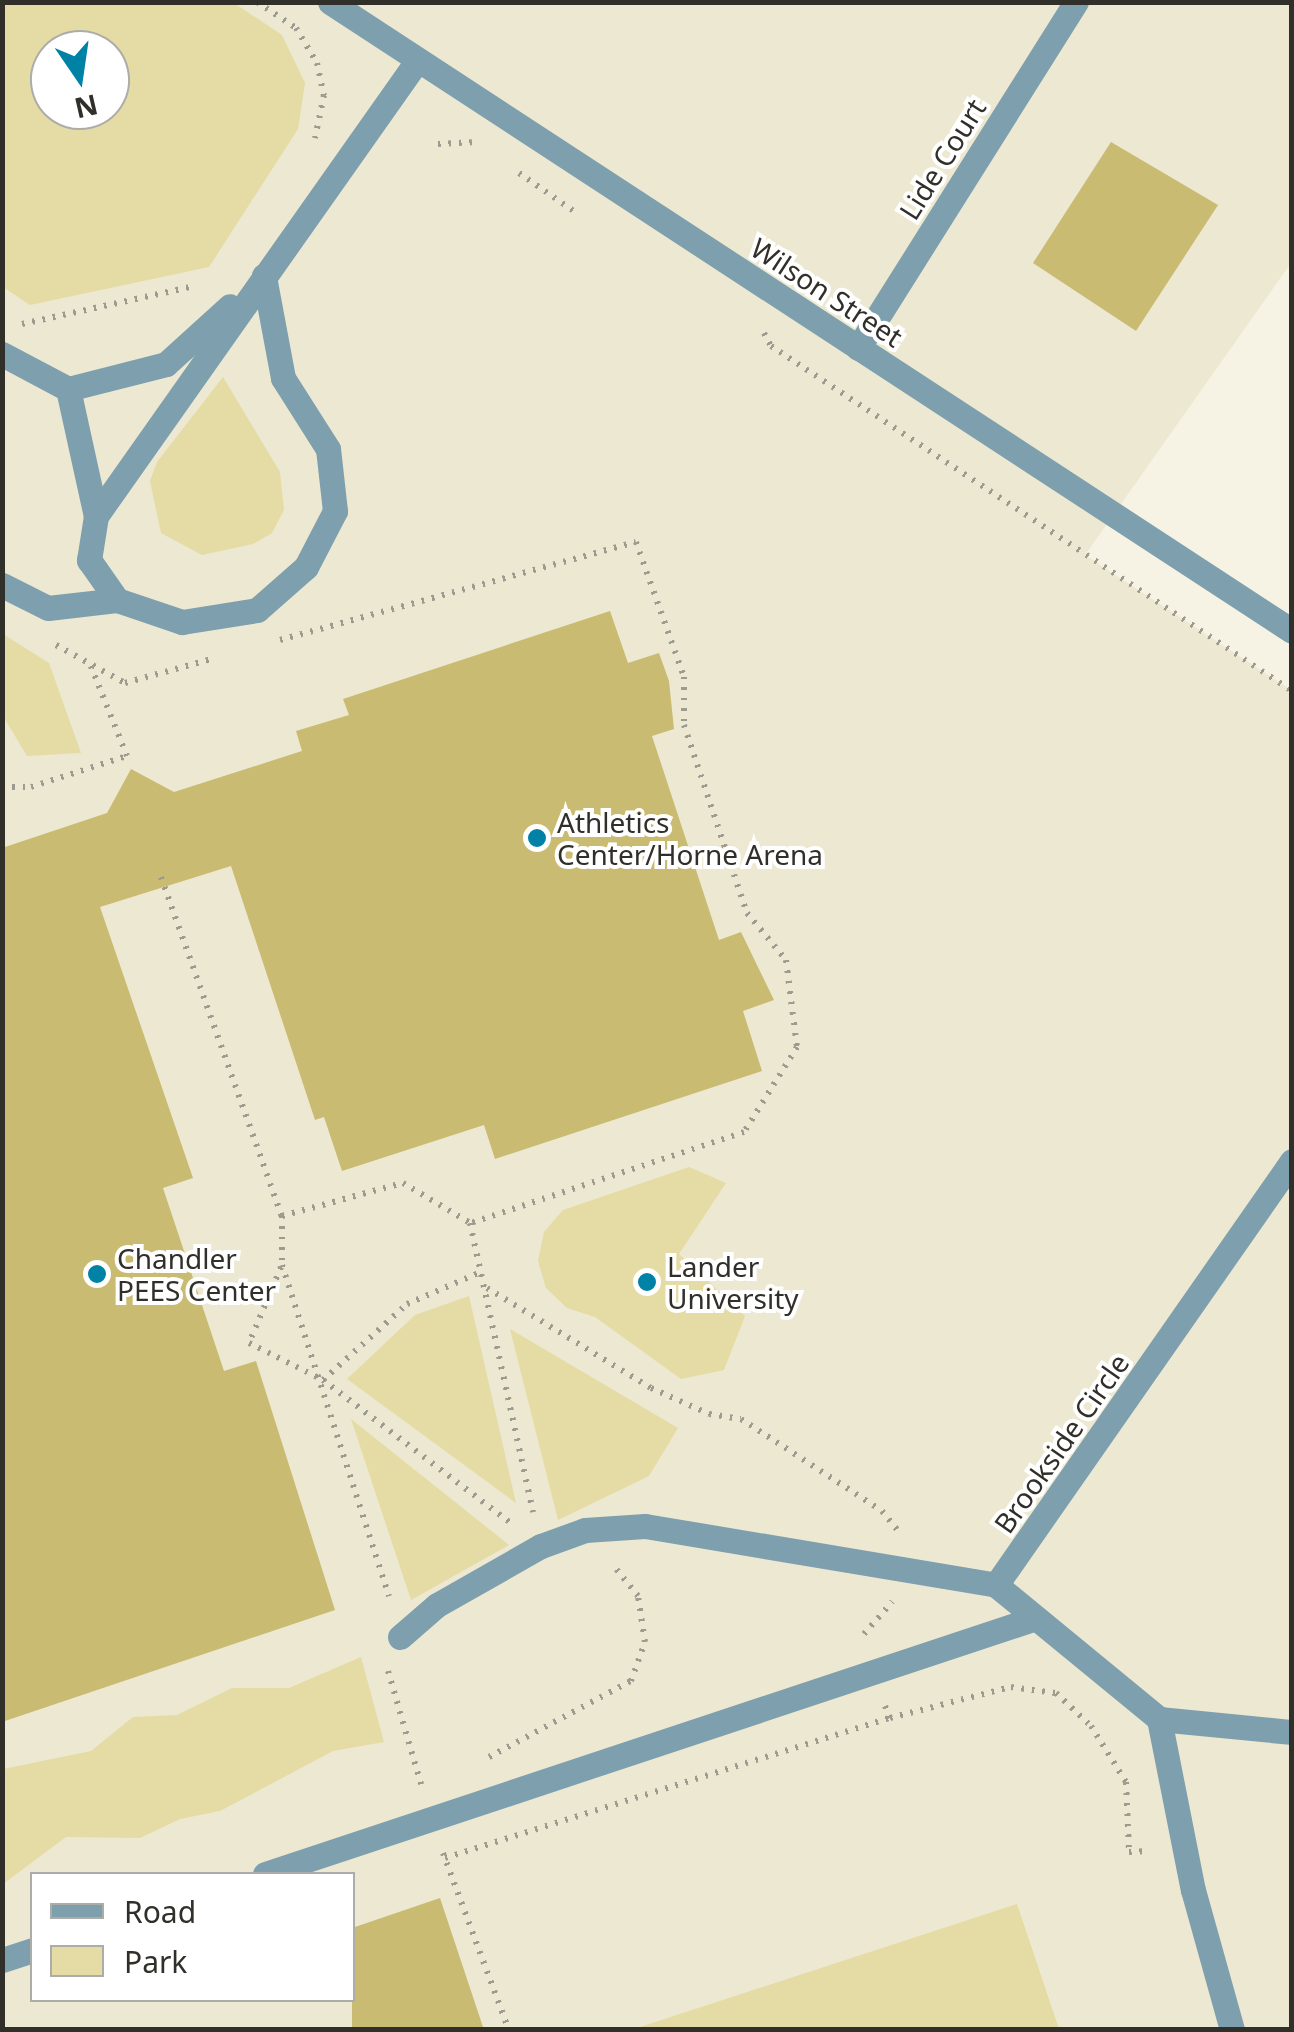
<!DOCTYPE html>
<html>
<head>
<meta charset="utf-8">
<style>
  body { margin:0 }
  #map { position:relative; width:1294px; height:2032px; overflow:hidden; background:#f6f3e4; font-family:"Noto Sans",sans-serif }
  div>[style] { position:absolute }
  .built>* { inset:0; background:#ede8d1 }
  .green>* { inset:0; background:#e5dba4 }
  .building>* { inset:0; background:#cabb72 }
  .path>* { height:6px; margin-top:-3px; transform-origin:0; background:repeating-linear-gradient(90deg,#9d9b90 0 2.5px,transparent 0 10.5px) }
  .service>* { height:25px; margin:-12.5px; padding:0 12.5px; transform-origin:12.5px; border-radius:12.5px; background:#7d9fae }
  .minor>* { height:25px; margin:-12.5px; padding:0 12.5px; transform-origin:12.5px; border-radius:12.5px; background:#7d9fae }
  .dots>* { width:28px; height:28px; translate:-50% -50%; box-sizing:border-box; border:5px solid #fff; border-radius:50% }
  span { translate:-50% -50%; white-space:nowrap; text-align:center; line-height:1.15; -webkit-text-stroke:8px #fff; paint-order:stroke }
  .street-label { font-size:28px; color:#302f29 }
  .poi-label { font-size:28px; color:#302f29 }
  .left { translate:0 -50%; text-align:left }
  .frame { position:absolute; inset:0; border:5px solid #302f29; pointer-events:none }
  .legend { position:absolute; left:30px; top:1872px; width:325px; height:130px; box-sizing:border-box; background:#fff; border:2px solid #acaca9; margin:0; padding:12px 18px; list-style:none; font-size:30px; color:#302f29 }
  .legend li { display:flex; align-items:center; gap:20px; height:50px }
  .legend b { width:50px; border:2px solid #acaca9 }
  .north { position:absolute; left:30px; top:30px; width:100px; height:100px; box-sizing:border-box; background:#fff; border:2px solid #acaca9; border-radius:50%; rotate:167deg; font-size:28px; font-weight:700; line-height:40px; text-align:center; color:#302f29 }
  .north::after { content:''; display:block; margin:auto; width:35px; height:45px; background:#0082a6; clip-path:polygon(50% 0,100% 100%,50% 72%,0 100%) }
</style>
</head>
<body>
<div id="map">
  <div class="built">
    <div style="clip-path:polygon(evenodd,3px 3px,1291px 3px,1291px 263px,1085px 555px,1291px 690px,1291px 2029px,3px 2030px,3px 3px,50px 50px,110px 50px,110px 110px,50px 110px,50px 50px,3px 3px,32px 1874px,352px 1874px,352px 2000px,32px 2000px,32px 1874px)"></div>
  </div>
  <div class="green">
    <div style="clip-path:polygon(evenodd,2px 3px,234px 3px,282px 35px,305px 83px,298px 129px,209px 267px,30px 305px,3px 287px,2px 3px,110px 50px,110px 110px,50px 110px,50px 50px,110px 50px)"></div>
    <div style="clip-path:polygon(223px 377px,280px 472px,284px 510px,272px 533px,253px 544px,202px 555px,161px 533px,150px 481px,157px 462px)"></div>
    <div style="clip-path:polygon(3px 634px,49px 663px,81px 753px,27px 756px,3px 716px)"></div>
    <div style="clip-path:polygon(689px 1167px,726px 1183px,679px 1254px,745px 1316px,724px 1370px,681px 1379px,595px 1317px,567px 1308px,546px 1288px,538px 1261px,544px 1232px,563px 1210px)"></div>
    <div style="clip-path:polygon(469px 1296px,516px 1503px,347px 1379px,415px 1315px)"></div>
    <div style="clip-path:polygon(510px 1329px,678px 1428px,649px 1476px,558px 1520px)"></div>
    <div style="clip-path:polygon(351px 1419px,509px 1545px,411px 1600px)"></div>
    <div style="clip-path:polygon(361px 1657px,384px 1742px,333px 1751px,220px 1811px,180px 1819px,140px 1838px,66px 1837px,3px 1884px,3px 1769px,91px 1751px,133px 1717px,177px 1715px,232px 1688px,289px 1688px)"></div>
    <div style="clip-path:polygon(1017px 1904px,1059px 2029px,634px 2029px)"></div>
  </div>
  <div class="building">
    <div style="clip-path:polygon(1111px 142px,1218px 205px,1136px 331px,1033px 263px)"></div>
    <div style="clip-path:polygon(610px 611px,628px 663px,659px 653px,669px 681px,674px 729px,652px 736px,719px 940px,741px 932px,774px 1000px,743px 1011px,762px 1071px,495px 1159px,484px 1125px,342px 1171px,324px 1117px,315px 1120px,231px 866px,100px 907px,193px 1178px,163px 1188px,224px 1371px,256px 1361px,335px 1610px,2px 1722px,2px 848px,107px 813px,131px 769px,174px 792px,302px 751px,296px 731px,349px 715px,343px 699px)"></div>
    <div style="clip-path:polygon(440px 1898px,484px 2030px,352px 2030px,352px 1928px)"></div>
  </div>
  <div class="path">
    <div style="left:257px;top:2px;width:47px;rotate:33.7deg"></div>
    <div style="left:296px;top:28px;width:41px;rotate:59deg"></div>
    <div style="left:317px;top:63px;width:33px;rotate:78deg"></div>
    <div style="left:324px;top:95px;width:44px;rotate:101.8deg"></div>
    <div style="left:438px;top:144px;width:34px;rotate:-3deg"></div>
    <div style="left:519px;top:173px;width:72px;rotate:34.8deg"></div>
    <div style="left:22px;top:324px;width:177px;rotate:-12.4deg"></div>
    <div style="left:764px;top:333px;width:15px;rotate:62deg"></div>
    <div style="left:771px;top:346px;width:625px;rotate:33.51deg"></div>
    <div style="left:2px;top:468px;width:12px;rotate:90deg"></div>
    <div style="left:280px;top:640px;width:369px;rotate:-15.4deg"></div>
    <div style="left:636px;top:542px;width:143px;rotate:70.4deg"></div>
    <div style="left:684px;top:677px;width:48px;rotate:90deg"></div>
    <div style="left:684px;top:725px;width:198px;rotate:71.5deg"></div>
    <div style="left:747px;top:913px;width:61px;rotate:50.3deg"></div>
    <div style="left:786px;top:960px;width:88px;rotate:82.8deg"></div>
    <div style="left:797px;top:1047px;width:100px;rotate:121.9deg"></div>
    <div style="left:744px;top:1132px;width:289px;rotate:161.6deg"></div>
    <div style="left:470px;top:1223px;width:296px;rotate:77.7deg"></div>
    <div style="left:56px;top:645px;width:79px;rotate:28.8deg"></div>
    <div style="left:125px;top:683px;width:93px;rotate:-15.5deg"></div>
    <div style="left:2px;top:787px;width:29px"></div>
    <div style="left:31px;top:787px;width:101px;rotate:-17.9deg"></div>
    <div style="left:127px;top:756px;width:99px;rotate:-111.9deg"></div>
    <div style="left:161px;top:877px;width:360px;rotate:70.4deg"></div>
    <div style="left:282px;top:1216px;width:49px;rotate:90deg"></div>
    <div style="left:282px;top:1265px;width:348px;rotate:72.1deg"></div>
    <div style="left:282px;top:1216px;width:125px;rotate:-15.3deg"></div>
    <div style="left:403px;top:1183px;width:78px;rotate:30.8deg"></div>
    <div style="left:281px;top:1267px;width:82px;rotate:112.8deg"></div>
    <div style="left:249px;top:1343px;width:83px;rotate:26.6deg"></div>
    <div style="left:323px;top:1380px;width:238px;rotate:37.3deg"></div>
    <div style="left:487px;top:1288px;width:192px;rotate:31.4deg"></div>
    <div style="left:651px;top:1388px;width:64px;rotate:24.1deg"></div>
    <div style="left:709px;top:1414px;width:32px;rotate:9deg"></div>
    <div style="left:741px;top:1419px;width:168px;rotate:33.1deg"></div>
    <div style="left:882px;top:1511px;width:26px;rotate:51deg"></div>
    <div style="left:323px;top:1380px;width:113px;rotate:-42.1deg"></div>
    <div style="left:407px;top:1304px;width:81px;rotate:-23.4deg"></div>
    <div style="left:864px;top:1634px;width:43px;rotate:-48.8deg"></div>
    <div style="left:388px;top:1671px;width:118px;rotate:73.7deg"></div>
    <div style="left:885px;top:1706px;width:13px;rotate:67deg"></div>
    <div style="left:890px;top:1718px;width:125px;rotate:-14.4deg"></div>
    <div style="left:1011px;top:1687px;width:45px;rotate:7.6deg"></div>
    <div style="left:1056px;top:1693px;width:48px;rotate:43.3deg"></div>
    <div style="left:1091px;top:1726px;width:66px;rotate:58deg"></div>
    <div style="left:1126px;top:1782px;width:70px;rotate:87.5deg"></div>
    <div style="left:1129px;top:1852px;width:20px;rotate:-3deg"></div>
    <div style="left:489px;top:1757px;width:161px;rotate:-28.2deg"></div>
    <div style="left:631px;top:1681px;width:41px;rotate:-70.3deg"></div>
    <div style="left:645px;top:1642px;width:47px;rotate:-98.7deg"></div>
    <div style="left:638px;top:1596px;width:38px;rotate:-129deg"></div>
    <div style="left:443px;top:1853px;width:189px;rotate:69.6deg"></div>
    <div style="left:445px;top:1858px;width:467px;rotate:-17.5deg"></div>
  </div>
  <div class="service">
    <div style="left:858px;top:348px;width:409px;rotate:-57.8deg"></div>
    <div style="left:2px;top:354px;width:75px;rotate:27.9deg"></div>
    <div style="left:68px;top:389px;width:101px;rotate:-14.3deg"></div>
    <div style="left:166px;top:364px;width:86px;rotate:-42.2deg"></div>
    <div style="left:68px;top:389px;width:130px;rotate:77.6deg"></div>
    <div style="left:96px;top:516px;width:45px;rotate:99deg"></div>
    <div style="left:89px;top:560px;width:49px;rotate:55deg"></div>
    <div style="left:117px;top:600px;width:69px;rotate:18.7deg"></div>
    <div style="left:182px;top:622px;width:76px;rotate:-9.1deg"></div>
    <div style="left:257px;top:610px;width:65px;rotate:-41.3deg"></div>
    <div style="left:306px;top:567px;width:63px;rotate:-62.6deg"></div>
    <div style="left:335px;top:511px;width:62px;rotate:-96.4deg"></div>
    <div style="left:328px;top:449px;width:84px;rotate:-122.4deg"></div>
    <div style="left:283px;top:378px;width:104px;rotate:-100.6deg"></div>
    <div style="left:96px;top:516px;width:557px;rotate:-54.8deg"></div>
    <div style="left:2px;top:585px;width:51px;rotate:26.6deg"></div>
    <div style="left:48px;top:608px;width:69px;rotate:-6.6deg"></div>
    <div style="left:400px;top:1637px;width:49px;rotate:-40.9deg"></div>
    <div style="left:437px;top:1605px;width:120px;rotate:-29.6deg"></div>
    <div style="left:541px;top:1546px;width:47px;rotate:-20deg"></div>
    <div style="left:585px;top:1530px;width:60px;rotate:-3.8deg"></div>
    <div style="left:645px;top:1526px;width:356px;rotate:9.5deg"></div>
    <div style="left:265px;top:1874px;width:812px;rotate:-18.37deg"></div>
    <div style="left:2px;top:1960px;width:32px;rotate:-18deg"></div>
  </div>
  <div class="minor">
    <div style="left:330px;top:2px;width:1149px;rotate:33.18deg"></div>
    <div style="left:1292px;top:1161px;width:517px;rotate:124.92deg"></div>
    <div style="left:996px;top:1585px;width:211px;rotate:39.4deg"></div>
    <div style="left:1159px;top:1719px;width:134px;rotate:5.6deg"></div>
    <div style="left:1159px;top:1719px;width:174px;rotate:78.8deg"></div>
    <div style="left:1193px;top:1890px;width:145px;rotate:74.4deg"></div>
  </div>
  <div class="dots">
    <div style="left:537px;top:838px;background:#0082a6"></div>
    <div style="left:97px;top:1274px;background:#0082a6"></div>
    <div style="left:647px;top:1282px;background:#0082a6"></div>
  </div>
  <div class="street-label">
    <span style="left:942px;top:159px;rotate:-58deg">Lide Court</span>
    <span style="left:827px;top:292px;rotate:33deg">Wilson Street</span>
    <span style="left:1061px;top:1443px;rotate:-55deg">Brookside Circle</span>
  </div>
  <div class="poi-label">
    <span class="left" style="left:557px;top:838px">Athletics<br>Center/Horne Arena</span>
    <span class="left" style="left:117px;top:1274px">Chandler<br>PEES Center</span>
    <span class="left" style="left:667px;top:1282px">Lander<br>University</span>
  </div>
  <div class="frame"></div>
  <ul class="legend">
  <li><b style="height:12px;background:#7d9fae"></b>Road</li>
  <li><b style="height:28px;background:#e5dba4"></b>Park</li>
  </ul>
  <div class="north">N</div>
</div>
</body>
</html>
